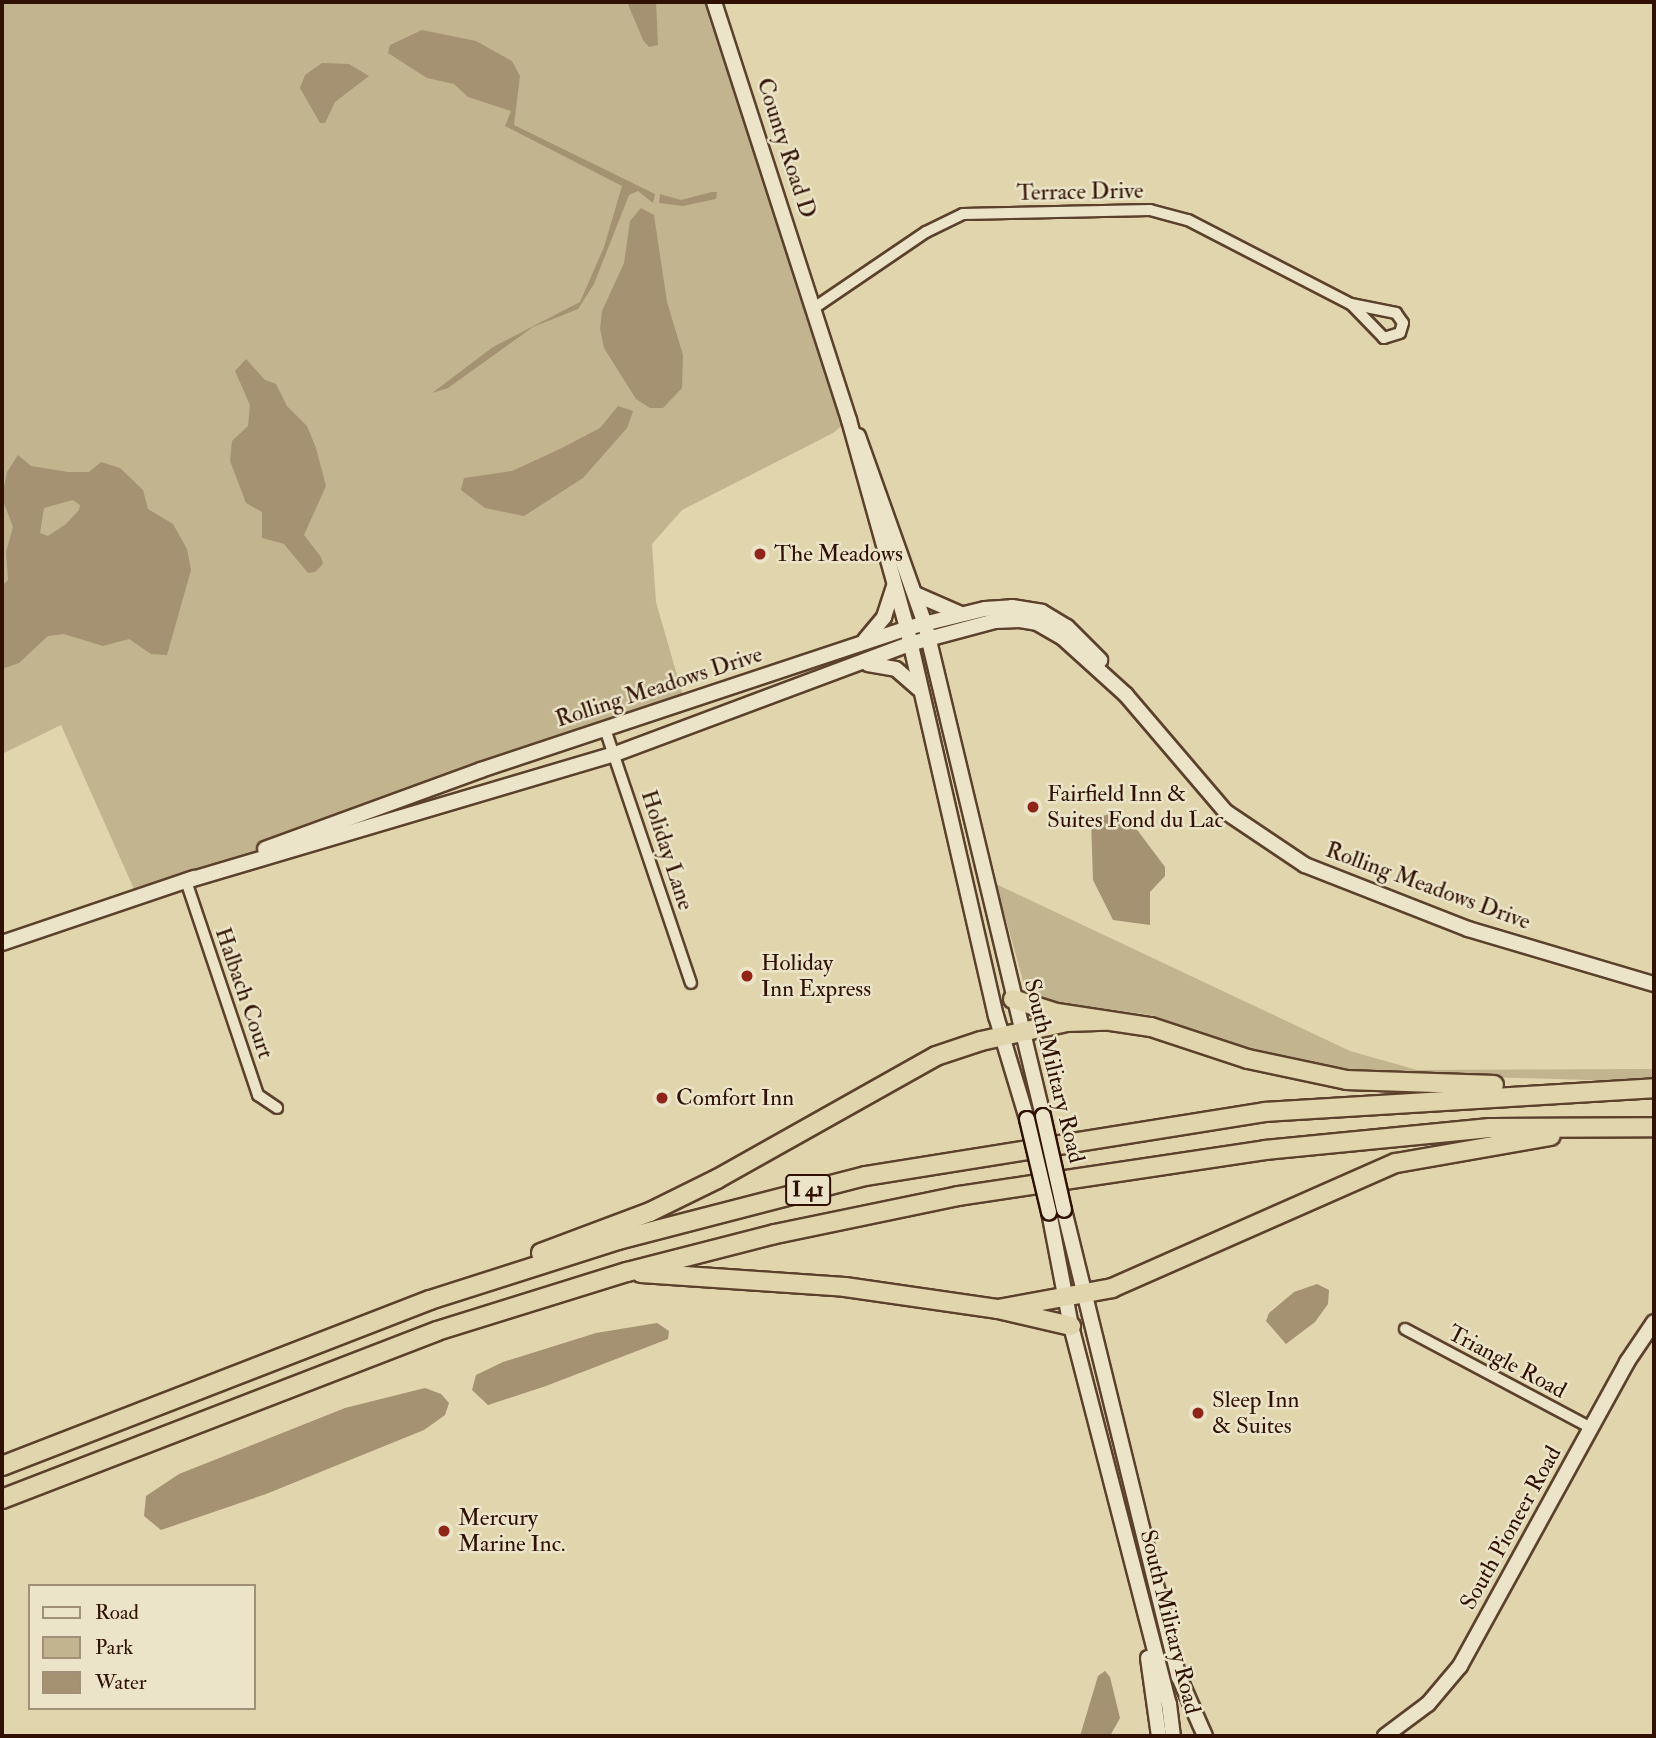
<!DOCTYPE html>
<html>
<head>
<meta charset="utf-8">
<style>
  body { margin:0 }
  #map { position:relative; width:1656px; height:1738px; overflow:hidden; background:#e0d5ac; font-family:"IM FELL Double Pica",serif }
  div>[style] { position:absolute }
  .green>* { inset:0; background:#c2b48f }
  .water>* { inset:0; background:#a49272 }
  .roads { filter:drop-shadow(2px 0 #5b412c) drop-shadow(-2px 0 #5b412c) drop-shadow(0 2px #5b412c) drop-shadow(0 -2px #5b412c) }
  .minor>* { height:10px; margin:-5px; padding:0 5px; transform-origin:5px; border-radius:5px; background:#ebe4c9 }
  .secondary>* { height:14px; margin:-7px; padding:0 7px; transform-origin:7px; border-radius:7px; background:#ebe4c9 }
  .motorway>* { height:18px; margin:-9px; padding:0 9px; transform-origin:9px; border-radius:9px; background:#e0d5ac }
  .bridges { filter:drop-shadow(2px 0 #2f1001) drop-shadow(-2px 0 #2f1001) drop-shadow(0 2px #2f1001) drop-shadow(0 -2px #2f1001) }
  .secondary-bridge>* { height:14px; margin:-7px; padding:0 7px; transform-origin:7px; border-radius:7px; background:#ebe4c9 }
  .dots>* { width:19px; height:19px; translate:-50% -50%; box-sizing:border-box; border:4px solid #ebe4c9; border-radius:50% }
  span { translate:-50% -50%; white-space:nowrap; text-align:center; line-height:1.15; -webkit-text-stroke:5px #ebe4c9; paint-order:stroke }
  .shield-label span { padding:2px 5px; background:#ebe4c9; border:2px solid; border-radius:5px; -webkit-text-stroke-width:0 }
  .shield-label { font-size:21px; color:#2f1001; font-weight:700 }
  .street-label { font-size:23px; color:#2f1001 }
  .poi-label { font-size:23px; color:#2f1001 }
  .left { translate:0 -50%; text-align:left }
  .frame { position:absolute; inset:0; border:4px solid #2f1001; pointer-events:none }
  .legend { position:absolute; left:28px; top:1584px; width:228px; height:126px; box-sizing:border-box; background:#ebe4c9; border:2px solid #a08f79; margin:0; padding:9px 12px; list-style:none; font-size:21px; color:#2f1001 }
  .legend li { display:flex; align-items:center; gap:14px; height:35px }
  .legend b { width:35px; border:2px solid #a08f79 }
</style>
</head>
<body>
<div id="map">
  <div class="green">
    <div style="clip-path:polygon(2px 2px,714px 2px,849px 420px,833px 433px,682px 510px,652px 544px,656px 602px,685px 703px,371px 807px,138px 898px,61px 725px,2px 754px)"></div>
    <div style="clip-path:polygon(996px 884px,1350px 1051px,1417px 1070px,1654px 1069px,1654px 1082px,1353px 1073px,1272px 1056px,1151px 1015px,1041px 1000px,1030px 995px,1024px 984px)"></div>
  </div>
  <div class="water">
    <div style="clip-path:polygon(627px 2px,656px 2px,658px 45px,649px 47px,643px 40px)"></div>
    <div style="clip-path:polygon(422px 30px,476px 41px,512px 61px,520px 76px,514px 125px,655px 194px,653px 203px,638px 191px,629px 195px,594px 284px,578px 309px,533px 327px,448px 388px,432px 393px,493px 347px,580px 302px,604px 247px,622px 186px,505px 126px,511px 111px,468px 97px,454px 84px,427px 78px,388px 53px,390px 45px)"></div>
    <div style="clip-path:polygon(322px 63px,349px 64px,369px 76px,335px 102px,325px 123px,320px 123px,300px 88px,305px 75px)"></div>
    <div style="clip-path:polygon(712px 192px,717px 192px,716px 199px,683px 206px,659px 203px,660px 194px,681px 200px)"></div>
    <div style="clip-path:polygon(641px 208px,654px 215px,667px 302px,683px 355px,682px 388px,663px 408px,650px 408px,636px 399px,604px 348px,600px 329px,602px 311px,624px 263px,630px 221px)"></div>
    <div style="clip-path:polygon(246px 359px,265px 380px,276px 384px,287px 406px,307px 426px,316px 448px,326px 486px,304px 535px,321px 557px,323px 564px,315px 572px,308px 573px,284px 544px,262px 538px,262px 512px,246px 503px,230px 461px,232px 441px,248px 426px,250px 405px,235px 371px)"></div>
    <div style="clip-path:polygon(618px 406px,633px 411px,627px 428px,583px 478px,524px 516px,485px 508px,461px 490px,464px 478px,512px 471px,562px 448px,600px 428px)"></div>
    <div style="clip-path:polygon(evenodd,18px 455px,31px 466px,68px 472px,89px 472px,101px 462px,120px 468px,143px 490px,148px 509px,173px 524px,187px 549px,191px 570px,167px 655px,151px 654px,129px 639px,103px 646px,64px 634px,48px 636px,19px 663px,2px 669px,2px 586px,8px 580px,6px 552px,13px 527px,2px 498px,7px 472px,18px 455px,73px 500px,80px 505px,79px 510px,66px 524px,48px 536px,40px 533px,44px 508px,73px 500px)"></div>
    <div style="clip-path:polygon(1110px 814px,1132px 823px,1165px 867px,1165px 876px,1150px 892px,1150px 925px,1113px 920px,1093px 880px,1091px 819px)"></div>
    <div style="clip-path:polygon(1317px 1284px,1329px 1290px,1328px 1304px,1315px 1322px,1286px 1344px,1266px 1321px,1269px 1313px,1294px 1292px)"></div>
    <div style="clip-path:polygon(657px 1323px,669px 1331px,668px 1339px,546px 1386px,488px 1405px,472px 1390px,476px 1375px,503px 1362px,596px 1333px)"></div>
    <div style="clip-path:polygon(425px 1388px,441px 1394px,449px 1403px,445px 1415px,424px 1430px,266px 1494px,161px 1530px,144px 1516px,146px 1496px,179px 1474px,345px 1408px)"></div>
    <div style="clip-path:polygon(1105px 1671px,1110px 1677px,1120px 1718px,1110px 1736px,1080px 1736px,1098px 1676px)"></div>
  </div>
  <div class="roads">
    <div class="minor">
      <div style="left:814px;top:308px;width:135px;rotate:-34.2deg"></div>
      <div style="left:926px;top:232px;width:41px;rotate:-25.9deg"></div>
      <div style="left:963px;top:214px;width:187px;rotate:-1.2deg"></div>
      <div style="left:1150px;top:210px;width:39px;rotate:15deg"></div>
      <div style="left:1188px;top:220px;width:183px;rotate:27.3deg"></div>
      <div style="left:1351px;top:304px;width:46px;rotate:11.3deg"></div>
      <div style="left:1396px;top:313px;width:12px;rotate:55deg"></div>
      <div style="left:1403px;top:323px;width:10px;rotate:107deg"></div>
      <div style="left:1400px;top:333px;width:17px;rotate:163deg"></div>
      <div style="left:1384px;top:338px;width:47px;rotate:-134.1deg"></div>
      <div style="left:605px;top:729px;width:268px;rotate:71.3deg"></div>
      <div style="left:186px;top:881px;width:226px;rotate:71.4deg"></div>
      <div style="left:258px;top:1095px;width:23px;rotate:34deg"></div>
      <div style="left:1405px;top:1329px;width:211px;rotate:28deg"></div>
    </div>
    <div class="secondary">
      <div style="left:714px;top:2px;width:439px;rotate:72.1deg"></div>
      <div style="left:849px;top:420px;width:216px;rotate:74.4deg"></div>
      <div style="left:907px;top:628px;width:398px;rotate:77.1deg"></div>
      <div style="left:996px;top:1016px;width:108px;rotate:73.2deg"></div>
      <div style="left:858px;top:436px;width:200px;rotate:70.4deg"></div>
      <div style="left:925px;top:624px;width:506px;rotate:76.51deg"></div>
      <div style="left:915px;top:594px;width:48px;rotate:23.4deg"></div>
      <div style="left:865px;top:640px;width:30px;rotate:-50deg"></div>
      <div style="left:884px;top:617px;width:33px;rotate:-72deg"></div>
      <div style="left:868px;top:664px;width:28px;rotate:10deg"></div>
      <div style="left:896px;top:669px;width:30px;rotate:41deg"></div>
      <div style="left:265px;top:849px;width:230px;rotate:-20.1deg"></div>
      <div style="left:481px;top:770px;width:449px;rotate:-18.4deg"></div>
      <div style="left:907px;top:628px;width:80px;rotate:-13.7deg"></div>
      <div style="left:985px;top:609px;width:27px;rotate:-4deg"></div>
      <div style="left:1012px;top:607px;width:30px;rotate:9deg"></div>
      <div style="left:1042px;top:612px;width:29px;rotate:31deg"></div>
      <div style="left:1067px;top:627px;width:47px;rotate:45deg"></div>
      <div style="left:186px;top:881px;width:447px;rotate:-16.5deg"></div>
      <div style="left:615px;top:754px;width:314px;rotate:-20.5deg"></div>
      <div style="left:909px;top:644px;width:89px;rotate:-15deg"></div>
      <div style="left:995px;top:621px;width:25px;rotate:-2deg"></div>
      <div style="left:1020px;top:620px;width:17px;rotate:10deg"></div>
      <div style="left:1037px;top:623px;width:30px;rotate:30deg"></div>
      <div style="left:1063px;top:638px;width:85px;rotate:42.1deg"></div>
      <div style="left:1126px;top:695px;width:154px;rotate:49.5deg"></div>
      <div style="left:1226px;top:812px;width:95px;rotate:33.9deg"></div>
      <div style="left:1305px;top:865px;width:175px;rotate:21.4deg"></div>
      <div style="left:1468px;top:929px;width:194px;rotate:16.5deg"></div>
      <div style="left:2px;top:943px;width:203px;rotate:-18.7deg"></div>
      <div style="left:1064px;top:1210px;width:481px;rotate:76.2deg"></div>
      <div style="left:1179px;top:1677px;width:64px;rotate:66.2deg"></div>
      <div style="left:1049px;top:1212px;width:116px;rotate:79.1deg"></div>
      <div style="left:1071px;top:1326px;width:390px;rotate:75.5deg"></div>
      <div style="left:1169px;top:1704px;width:32px;rotate:83deg"></div>
      <div style="left:1148px;top:1658px;width:79px;rotate:82deg"></div>
      <div style="left:1385px;top:1736px;width:54px;rotate:-36.7deg"></div>
      <div style="left:1428px;top:1704px;width:50px;rotate:-49.9deg"></div>
      <div style="left:1460px;top:1666px;width:347px;rotate:-61.2deg"></div>
      <div style="left:1627px;top:1362px;width:48px;rotate:-56deg"></div>
    </div>
    <div class="motorway">
      <div style="left:1013px;top:999px;width:46px;rotate:17.7deg"></div>
      <div style="left:1057px;top:1013px;width:95px;rotate:8.5deg"></div>
      <div style="left:1151px;top:1027px;width:102px;rotate:18.3deg"></div>
      <div style="left:1248px;top:1059px;width:101px;rotate:12deg"></div>
      <div style="left:1347px;top:1080px;width:147px;rotate:1.9deg"></div>
      <div style="left:541px;top:1253px;width:116px;rotate:-20.6deg"></div>
      <div style="left:650px;top:1212px;width:75px;rotate:-26.2deg"></div>
      <div style="left:717px;top:1179px;width:251px;rotate:-29.3deg"></div>
      <div style="left:936px;top:1056px;width:47px;rotate:-18.4deg"></div>
      <div style="left:981px;top:1041px;width:88px;rotate:-12.5deg"></div>
      <div style="left:1067px;top:1022px;width:38px;rotate:-2deg"></div>
      <div style="left:641px;top:1273px;width:204px;rotate:3.9deg"></div>
      <div style="left:845px;top:1287px;width:155px;rotate:8.2deg"></div>
      <div style="left:998px;top:1309px;width:75px;rotate:13.1deg"></div>
      <div style="left:998px;top:1309px;width:116px;rotate:-10.4deg"></div>
      <div style="left:1112px;top:1288px;width:310px;rotate:-23.8deg"></div>
      <div style="left:1396px;top:1163px;width:157px;rotate:-9.9deg"></div>
      <div style="left:2px;top:1466px;width:459px;rotate:-21.2deg"></div>
      <div style="left:430px;top:1300px;width:197px;rotate:-17.7deg"></div>
      <div style="left:618px;top:1240px;width:256px;rotate:-14.5deg"></div>
      <div style="left:866px;top:1176px;width:404px;rotate:-9.1deg"></div>
      <div style="left:1265px;top:1112px;width:390px;rotate:-3.5deg"></div>
      <div style="left:2px;top:1499px;width:466px;rotate:-21.1deg"></div>
      <div style="left:437px;top:1331px;width:199px;rotate:-17.3deg"></div>
      <div style="left:627px;top:1272px;width:153px;rotate:-14.4deg"></div>
      <div style="left:775px;top:1234px;width:187px;rotate:-11.7deg"></div>
      <div style="left:958px;top:1196px;width:310px;rotate:-8.5deg"></div>
      <div style="left:1265px;top:1150px;width:226px;rotate:-5.6deg"></div>
      <div style="left:1490px;top:1128px;width:164px;rotate:-0.3deg"></div>
    </div>
  </div>
  <div class="bridges">
    <div class="secondary-bridge">
      <div style="left:1043px;top:1116px;width:96px;rotate:77.4deg"></div>
      <div style="left:1027px;top:1119px;width:96px;rotate:76.7deg"></div>
    </div>
  </div>
  <div class="dots">
    <div style="left:760px;top:554px;background:#8f2418"></div>
    <div style="left:1033px;top:807px;background:#8f2418"></div>
    <div style="left:747px;top:976px;background:#8f2418"></div>
    <div style="left:662px;top:1098px;background:#8f2418"></div>
    <div style="left:1198px;top:1413px;background:#8f2418"></div>
    <div style="left:444px;top:1531px;background:#8f2418"></div>
  </div>
  <div class="shield-label">
    <span style="left:808px;top:1190px">I 41</span>
  </div>
  <div class="street-label">
    <span style="left:786px;top:148px;rotate:72deg">County Road D</span>
    <span style="left:1080px;top:192px;rotate:-1deg">Terrace Drive</span>
    <span style="left:659px;top:687px;rotate:-18deg">Rolling Meadows Drive</span>
    <span style="left:667px;top:850px;rotate:72deg">Holiday Lane</span>
    <span style="left:1428px;top:886px;rotate:20deg">Rolling Meadows Drive</span>
    <span style="left:244px;top:993px;rotate:71deg">Halbach Court</span>
    <span style="left:1054px;top:1071px;rotate:76deg">South Military Road</span>
    <span style="left:1507px;top:1362px;rotate:28deg">Triangle Road</span>
    <span style="left:1511px;top:1528px;rotate:-61deg">South Pioneer Road</span>
    <span style="left:1170px;top:1622px;rotate:76deg">South Military Road</span>
  </div>
  <div class="poi-label">
    <span class="left" style="left:774px;top:554px">The Meadows</span>
    <span class="left" style="left:1047px;top:807px">Fairfield Inn &amp;<br>Suites Fond du Lac</span>
    <span class="left" style="left:761px;top:976px">Holiday<br>Inn Express</span>
    <span class="left" style="left:676px;top:1098px">Comfort Inn</span>
    <span class="left" style="left:1212px;top:1413px">Sleep Inn<br>&amp; Suites</span>
    <span class="left" style="left:458px;top:1531px">Mercury<br>Marine Inc.</span>
  </div>
  <div class="frame"></div>
  <ul class="legend">
  <li><b style="height:9px;background:#ebe4c9"></b>Road</li>
  <li><b style="height:19px;background:#c2b48f"></b>Park</li>
  <li><b style="height:19px;background:#a49272"></b>Water</li>
  </ul>
</div>
</body>
</html>
